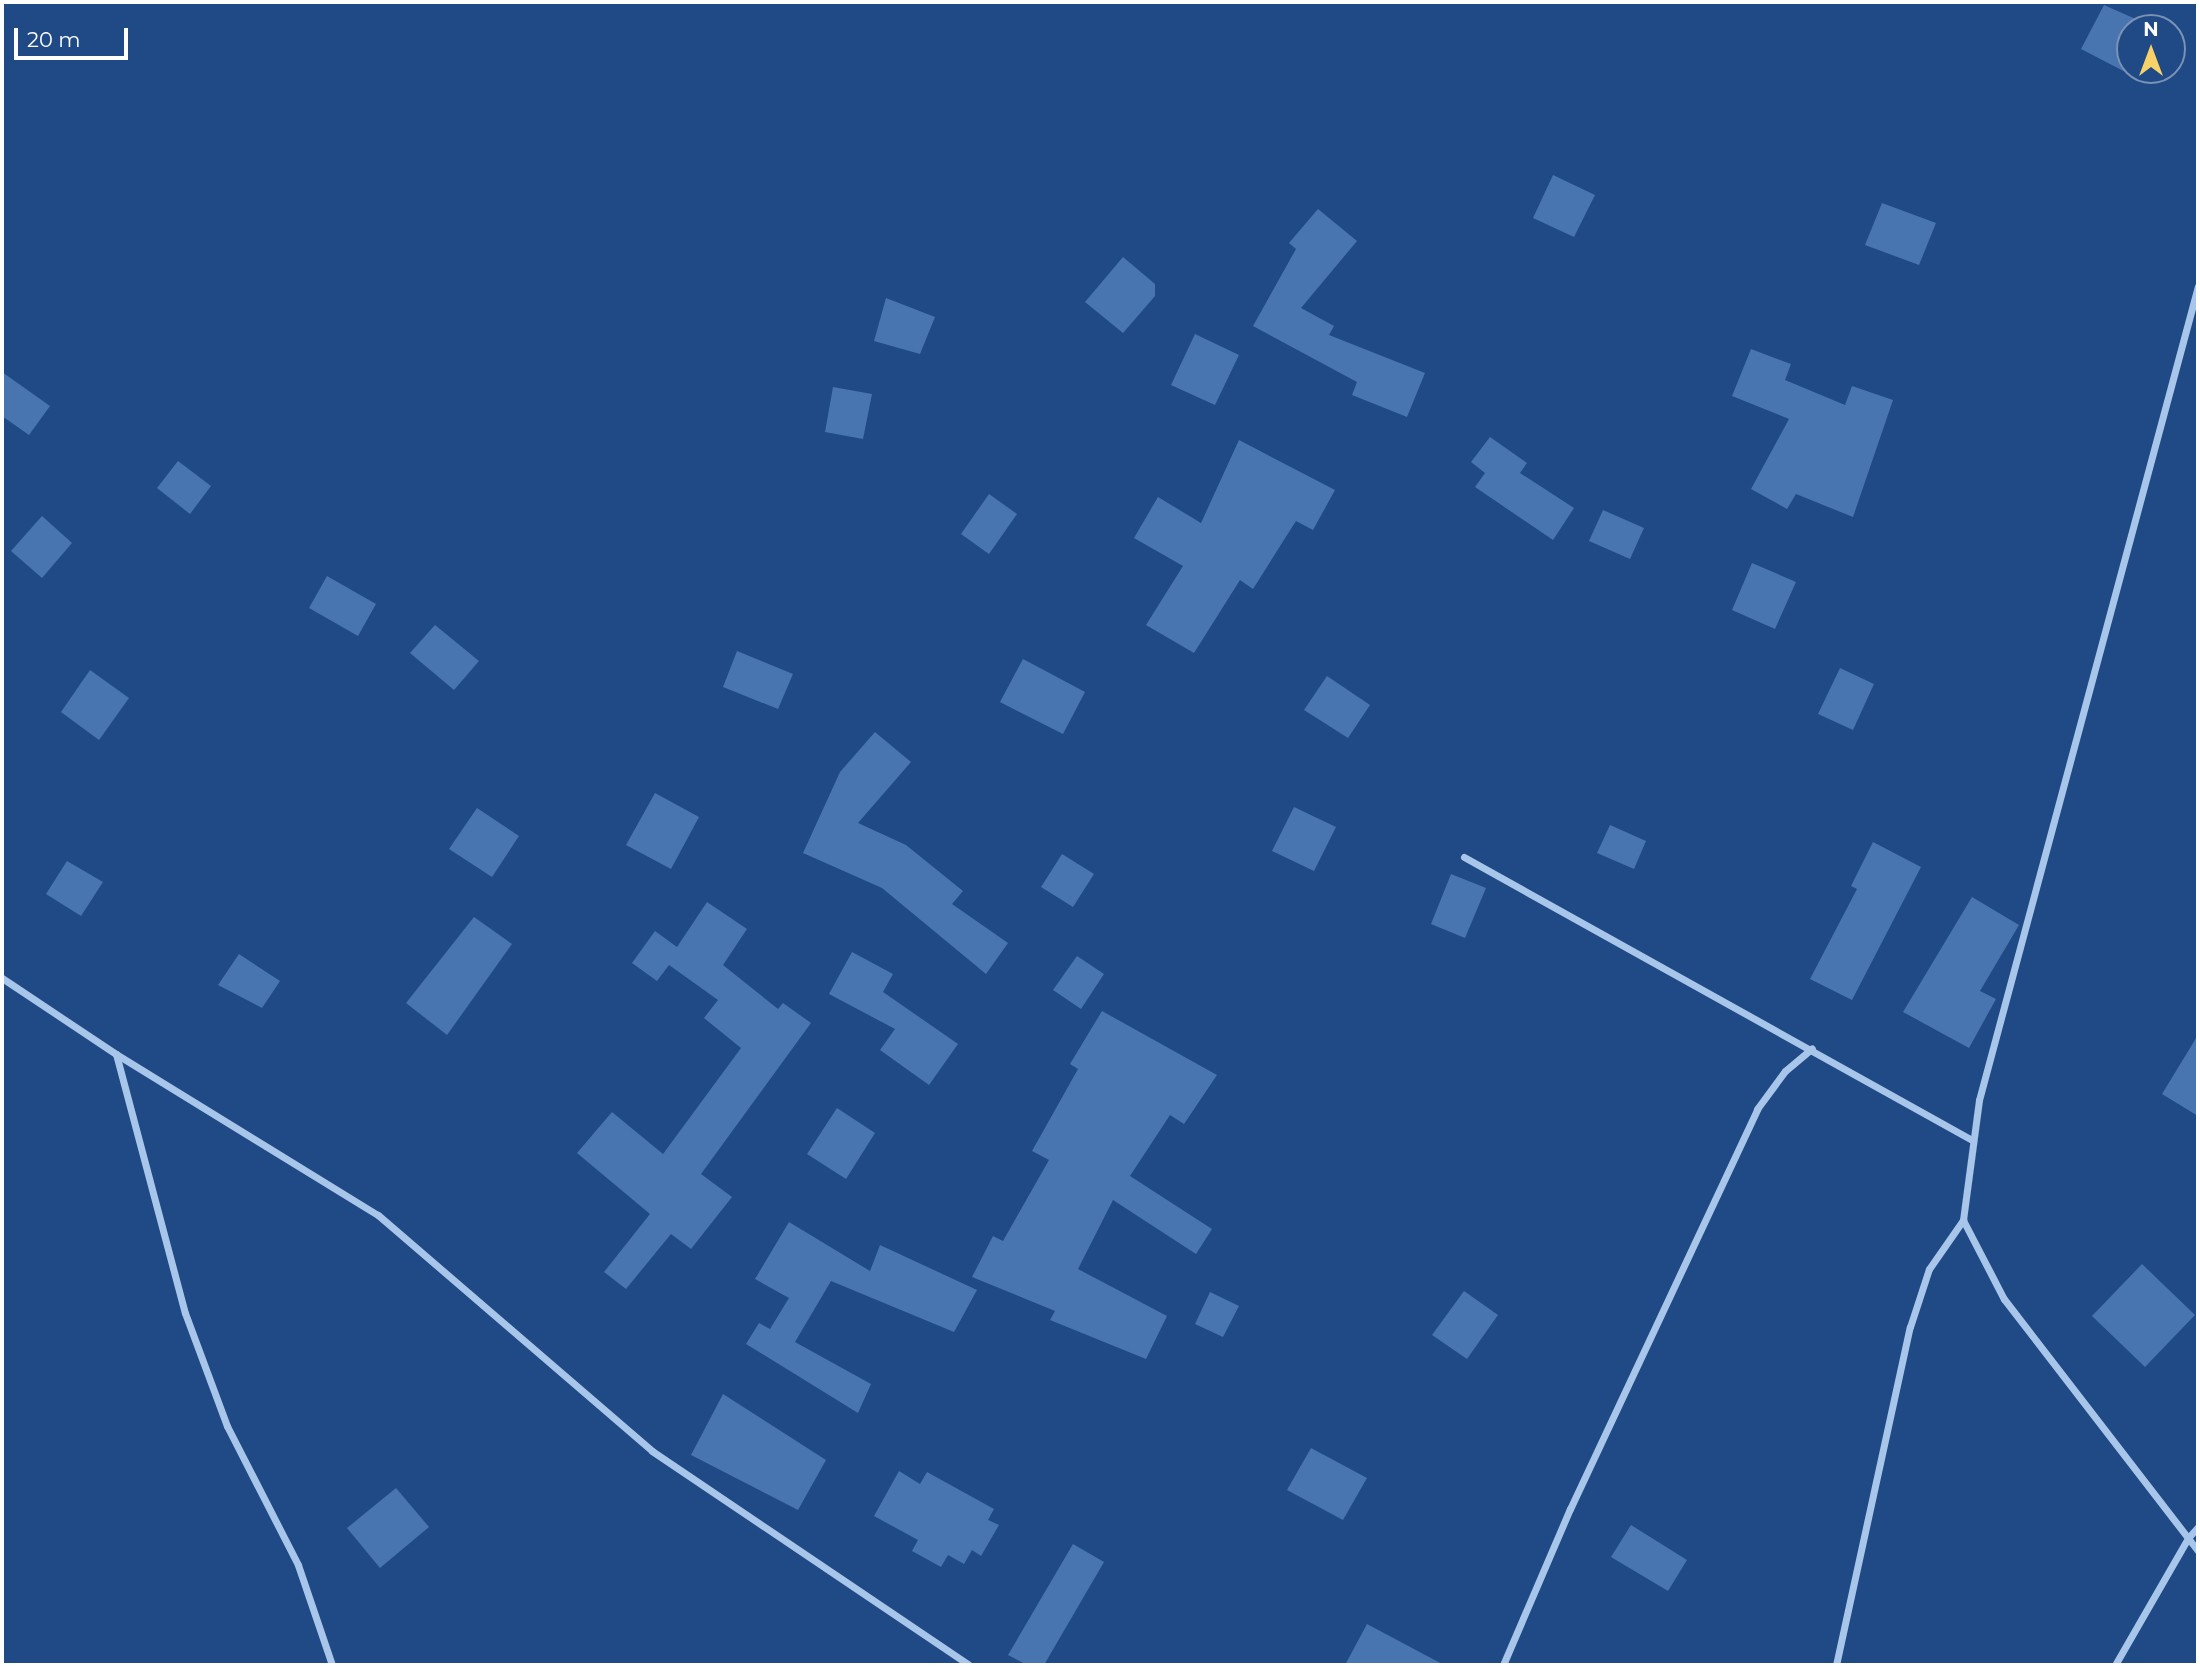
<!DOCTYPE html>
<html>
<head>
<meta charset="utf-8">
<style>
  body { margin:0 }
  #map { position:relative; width:2200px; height:1667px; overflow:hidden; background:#1f4a86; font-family:Montserrat,sans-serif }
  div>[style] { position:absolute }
  .building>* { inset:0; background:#4874af }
  .minor>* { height:7px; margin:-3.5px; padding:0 3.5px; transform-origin:3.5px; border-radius:3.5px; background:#a8c5ea }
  span { translate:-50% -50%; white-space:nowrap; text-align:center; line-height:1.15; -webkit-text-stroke:7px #1f4a86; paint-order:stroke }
  .frame { position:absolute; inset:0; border:4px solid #fff; pointer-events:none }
  .north { position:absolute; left:2116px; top:14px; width:70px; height:70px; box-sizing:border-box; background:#1f4a86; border:2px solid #7992b6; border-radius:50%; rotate:0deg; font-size:19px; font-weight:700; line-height:28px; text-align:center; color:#fff }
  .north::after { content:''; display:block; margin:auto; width:24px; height:32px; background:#f8d168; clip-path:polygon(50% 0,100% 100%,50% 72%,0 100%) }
  .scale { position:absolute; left:14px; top:28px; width:114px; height:32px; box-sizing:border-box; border:4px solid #fff; border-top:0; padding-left:9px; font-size:21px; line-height:24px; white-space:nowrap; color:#fff; -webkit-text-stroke:5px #1f4a86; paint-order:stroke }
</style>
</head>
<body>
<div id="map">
  <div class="building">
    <div style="clip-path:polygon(2104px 5px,2156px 28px,2130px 28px,2130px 70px,2138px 70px,2135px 77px,2081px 49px)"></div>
    <div style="clip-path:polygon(1553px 175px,1595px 195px,1574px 237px,1533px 218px)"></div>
    <div style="clip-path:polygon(1882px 203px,1936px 223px,1919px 265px,1865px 245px)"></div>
    <div style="clip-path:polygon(1318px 209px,1357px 241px,1301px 308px,1334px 326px,1329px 335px,1425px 373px,1407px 417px,1352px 395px,1357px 382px,1253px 326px,1296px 249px,1289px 243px)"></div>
    <div style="clip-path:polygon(1123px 257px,1155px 284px,1155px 296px,1123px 333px,1085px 302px)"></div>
    <div style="clip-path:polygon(886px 298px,935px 317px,920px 354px,874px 341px)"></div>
    <div style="clip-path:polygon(1195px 334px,1239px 355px,1215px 405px,1171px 385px)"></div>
    <div style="clip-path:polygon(1751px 349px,1791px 364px,1785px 380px,1845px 405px,1852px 386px,1893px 400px,1853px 517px,1796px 494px,1787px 509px,1751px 489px,1789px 419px,1732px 396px)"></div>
    <div style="clip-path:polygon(2px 372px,50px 406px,29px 435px,2px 416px)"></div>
    <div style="clip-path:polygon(833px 387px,872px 394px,863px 439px,825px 432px)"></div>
    <div style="clip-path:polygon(1490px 437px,1527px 463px,1520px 473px,1574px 508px,1553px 540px,1475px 487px,1485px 473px,1471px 462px)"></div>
    <div style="clip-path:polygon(1239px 440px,1335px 490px,1313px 530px,1296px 521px,1253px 589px,1240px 580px,1194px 653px,1146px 625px,1183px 566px,1134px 538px,1158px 497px,1201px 523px)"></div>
    <div style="clip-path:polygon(178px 461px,211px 486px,190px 514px,157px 488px)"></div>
    <div style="clip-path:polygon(989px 494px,1017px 514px,989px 554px,961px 534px)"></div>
    <div style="clip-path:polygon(1603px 510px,1644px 528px,1630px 559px,1589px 541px)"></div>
    <div style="clip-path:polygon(42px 516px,72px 543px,42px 578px,11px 551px)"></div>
    <div style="clip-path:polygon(1752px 563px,1796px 582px,1775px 629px,1732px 610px)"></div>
    <div style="clip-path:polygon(327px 576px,376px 604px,358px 636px,309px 608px)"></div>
    <div style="clip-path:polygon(435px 625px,479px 661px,454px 690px,410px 653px)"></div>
    <div style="clip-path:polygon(737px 651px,793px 674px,778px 709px,723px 687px)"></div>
    <div style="clip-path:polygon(1023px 659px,1085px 692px,1063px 734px,1000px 702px)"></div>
    <div style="clip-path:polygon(1840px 668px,1874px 684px,1853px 730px,1818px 714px)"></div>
    <div style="clip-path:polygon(90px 670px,129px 698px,99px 740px,61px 712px)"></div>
    <div style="clip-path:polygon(1327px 676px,1370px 705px,1348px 738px,1304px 710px)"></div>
    <div style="clip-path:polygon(875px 732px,911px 762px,858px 823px,906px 845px,963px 891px,952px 904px,1008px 943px,986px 974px,882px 888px,803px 853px,840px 772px)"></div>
    <div style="clip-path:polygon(655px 793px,699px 817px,671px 869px,626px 845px)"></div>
    <div style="clip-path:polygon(1294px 807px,1336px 827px,1314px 871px,1272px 851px)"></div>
    <div style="clip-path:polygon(477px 808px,519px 836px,492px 877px,449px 849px)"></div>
    <div style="clip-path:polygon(1610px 825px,1646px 841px,1634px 869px,1597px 853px)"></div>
    <div style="clip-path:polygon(1873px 842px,1921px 867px,1852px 1000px,1810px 979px,1857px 889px,1851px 886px)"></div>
    <div style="clip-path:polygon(1062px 854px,1094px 874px,1073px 907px,1041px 887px)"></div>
    <div style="clip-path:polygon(67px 861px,103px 882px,81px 916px,46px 894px)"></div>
    <div style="clip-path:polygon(1451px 874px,1486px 888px,1465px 938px,1431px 924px)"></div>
    <div style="clip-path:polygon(1972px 897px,2019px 925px,1980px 991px,1996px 999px,1969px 1048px,1903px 1012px)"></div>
    <div style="clip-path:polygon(707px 902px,747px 929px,723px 965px,778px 1009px,783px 1003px,811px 1023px,701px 1174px,732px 1197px,691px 1249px,671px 1234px,626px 1289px,604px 1272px,650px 1214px,577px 1153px,612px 1112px,663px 1154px,741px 1048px,704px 1018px,718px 1000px,669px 965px,657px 981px,632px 963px,655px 931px,677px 947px)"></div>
    <div style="clip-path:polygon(474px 917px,512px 944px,447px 1035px,406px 1003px)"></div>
    <div style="clip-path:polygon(852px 952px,893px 974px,883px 992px,958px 1044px,929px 1085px,880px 1050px,895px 1029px,829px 994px)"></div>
    <div style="clip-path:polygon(239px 954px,280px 981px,262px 1008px,218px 985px)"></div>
    <div style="clip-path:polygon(1077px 956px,1104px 974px,1081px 1009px,1053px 990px)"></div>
    <div style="clip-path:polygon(1102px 1011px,1217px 1075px,1184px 1124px,1170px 1115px,1130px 1176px,1212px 1229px,1196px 1254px,1113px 1200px,1078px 1269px,1167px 1316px,1146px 1359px,1050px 1320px,1055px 1311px,972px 1277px,993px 1236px,1003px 1241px,1049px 1160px,1032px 1151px,1078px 1069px,1070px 1064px)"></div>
    <div style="clip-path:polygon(2198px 1035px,2198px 1116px,2162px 1094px)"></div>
    <div style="clip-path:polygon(837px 1108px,875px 1133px,846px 1179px,807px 1154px)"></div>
    <div style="clip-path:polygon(789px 1222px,870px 1271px,880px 1245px,977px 1290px,954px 1332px,831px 1281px,795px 1342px,871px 1384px,858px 1413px,746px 1344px,759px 1323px,770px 1329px,789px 1298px,755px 1279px)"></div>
    <div style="clip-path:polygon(2142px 1264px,2195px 1315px,2145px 1367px,2092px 1316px)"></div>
    <div style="clip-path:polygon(1464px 1291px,1498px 1315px,1467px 1359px,1432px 1335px)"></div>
    <div style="clip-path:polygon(1210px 1292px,1239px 1306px,1223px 1337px,1195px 1324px)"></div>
    <div style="clip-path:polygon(723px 1394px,826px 1460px,798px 1510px,691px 1455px)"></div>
    <div style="clip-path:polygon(1311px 1448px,1367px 1478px,1343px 1520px,1287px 1490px)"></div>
    <div style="clip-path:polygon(899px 1471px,920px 1484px,927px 1472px,994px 1509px,988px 1520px,999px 1525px,981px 1556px,972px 1550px,964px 1564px,948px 1555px,941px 1567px,912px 1551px,918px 1540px,874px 1516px)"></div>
    <div style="clip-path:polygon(396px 1488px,429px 1527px,380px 1568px,347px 1528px)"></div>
    <div style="clip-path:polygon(1631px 1525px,1687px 1560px,1668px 1591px,1611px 1557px)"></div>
    <div style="clip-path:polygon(1073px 1544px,1104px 1562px,1044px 1665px,1027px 1665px,1008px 1655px)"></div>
    <div style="clip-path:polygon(1367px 1624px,1444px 1665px,1345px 1665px)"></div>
  </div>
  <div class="minor">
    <div style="left:2198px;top:286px;width:843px;rotate:105.06deg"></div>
    <div style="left:1979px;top:1100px;width:121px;rotate:97.6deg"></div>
    <div style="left:1963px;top:1220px;width:89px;rotate:62.6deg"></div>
    <div style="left:2004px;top:1299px;width:318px;rotate:52.4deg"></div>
    <div style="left:1464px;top:857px;width:582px;rotate:29.12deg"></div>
    <div style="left:2px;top:978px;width:137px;rotate:33.7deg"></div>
    <div style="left:116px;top:1054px;width:308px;rotate:31.6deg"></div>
    <div style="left:378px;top:1215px;width:362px;rotate:40.7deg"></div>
    <div style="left:652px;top:1451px;width:382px;rotate:34deg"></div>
    <div style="left:116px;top:1054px;width:268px;rotate:75.1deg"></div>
    <div style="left:185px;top:1313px;width:121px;rotate:69.6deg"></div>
    <div style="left:227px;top:1426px;width:156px;rotate:62.9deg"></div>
    <div style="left:298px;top:1565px;width:106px;rotate:71.2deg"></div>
    <div style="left:1503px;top:1665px;width:170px;rotate:-66.8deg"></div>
    <div style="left:1570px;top:1509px;width:442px;rotate:-64.9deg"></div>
    <div style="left:1757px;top:1109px;width:47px;rotate:-53.6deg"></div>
    <div style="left:1785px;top:1071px;width:35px;rotate:-40deg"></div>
    <div style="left:1836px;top:1665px;width:346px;rotate:-77.7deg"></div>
    <div style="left:1910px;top:1327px;width:61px;rotate:-71.9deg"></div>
    <div style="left:1929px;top:1269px;width:60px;rotate:-55.2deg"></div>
    <div style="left:2115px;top:1665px;width:146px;rotate:-60.1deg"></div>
    <div style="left:2188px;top:1538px;width:15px;rotate:-48deg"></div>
  </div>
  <div class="frame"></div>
  <div class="north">N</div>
  <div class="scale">20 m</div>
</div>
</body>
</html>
